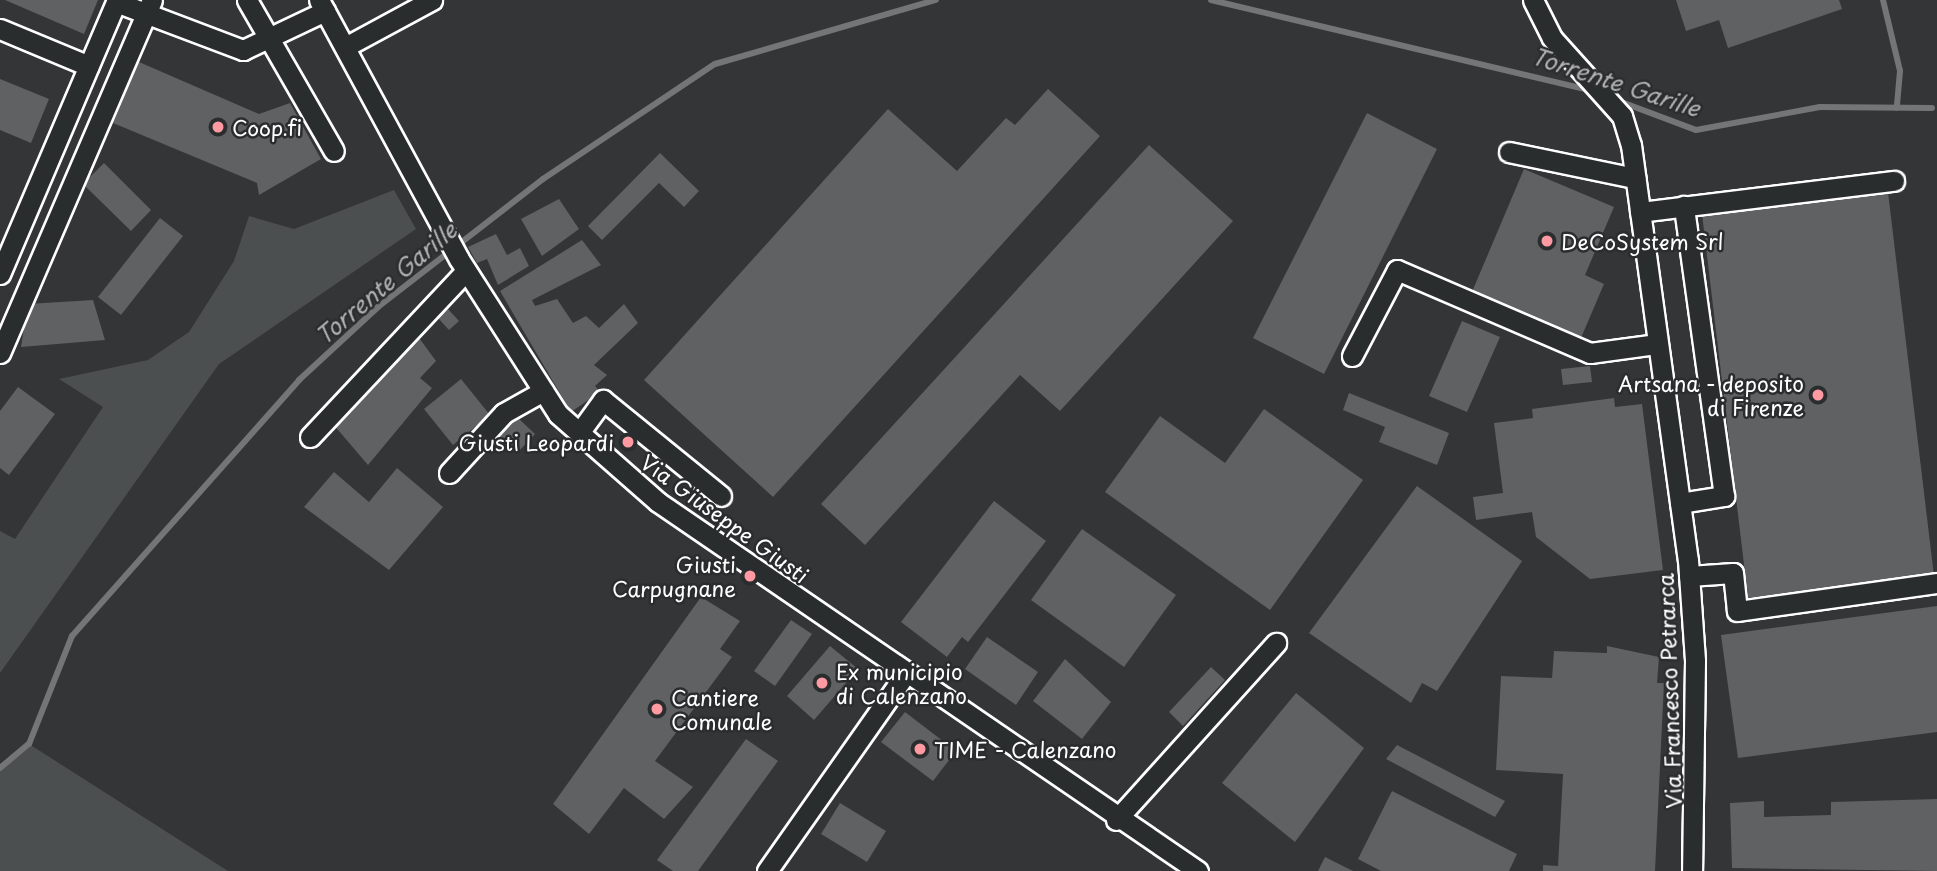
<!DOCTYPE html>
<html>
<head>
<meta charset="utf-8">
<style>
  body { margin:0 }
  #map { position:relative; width:1937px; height:871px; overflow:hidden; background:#333536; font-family:"Playpen Sans",sans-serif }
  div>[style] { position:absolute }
  .green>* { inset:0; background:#4c4f50 }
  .stream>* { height:6px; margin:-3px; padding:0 3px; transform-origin:3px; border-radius:3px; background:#737576 }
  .building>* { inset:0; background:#5f6162 }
  .roads { filter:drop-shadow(2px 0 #fff) drop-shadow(-2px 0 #fff) drop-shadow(0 2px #fff) drop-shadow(0 -2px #fff) }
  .minor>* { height:19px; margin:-9.5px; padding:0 9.5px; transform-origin:9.5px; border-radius:9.5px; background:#2a2d2e }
  .dots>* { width:19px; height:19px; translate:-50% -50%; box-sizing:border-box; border:4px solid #2a2d2e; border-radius:50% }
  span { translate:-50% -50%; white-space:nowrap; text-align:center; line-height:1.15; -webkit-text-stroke:5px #2a2d2e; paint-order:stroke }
  .poi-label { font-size:21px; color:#fff }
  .left { translate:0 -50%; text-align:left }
  .right { translate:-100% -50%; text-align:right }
  .street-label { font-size:21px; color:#fff }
  .water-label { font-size:23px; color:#b2b3b4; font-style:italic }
</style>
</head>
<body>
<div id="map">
  <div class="green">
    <div style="clip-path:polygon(394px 190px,416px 229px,219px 364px,0 673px,0 531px,15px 539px,103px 407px,59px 379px,148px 360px,189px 332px,234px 261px,249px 216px,294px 229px)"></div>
    <div style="clip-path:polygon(29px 744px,228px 871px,0 871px,0 771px)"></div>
  </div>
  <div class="stream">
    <div style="left:1211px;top:0;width:389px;rotate:13.4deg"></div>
    <div style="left:1883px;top:0;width:73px;rotate:76.5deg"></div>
    <div style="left:1900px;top:71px;width:37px;rotate:95deg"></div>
    <div style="left:1616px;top:100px;width:85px;rotate:20.6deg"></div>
    <div style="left:1696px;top:130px;width:126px;rotate:-10.5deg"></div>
    <div style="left:1820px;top:107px;width:112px;rotate:0.5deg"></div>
    <div style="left:0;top:768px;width:38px;rotate:-40deg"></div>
    <div style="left:29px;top:744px;width:116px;rotate:-68.3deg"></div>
    <div style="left:72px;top:636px;width:342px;rotate:-48.4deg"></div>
    <div style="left:299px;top:380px;width:108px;rotate:-42.7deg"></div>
    <div style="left:378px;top:307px;width:209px;rotate:-37.8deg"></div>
    <div style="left:543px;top:179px;width:207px;rotate:-33.8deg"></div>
    <div style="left:715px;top:64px;width:230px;rotate:-16.2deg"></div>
  </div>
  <div class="building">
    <div style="clip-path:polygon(5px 0,98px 0,84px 34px)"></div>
    <div style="clip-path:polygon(1676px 0,1839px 0,1842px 9px,1728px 48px,1719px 20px,1686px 31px)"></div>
    <div style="clip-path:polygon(139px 62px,259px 114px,290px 103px,321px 159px,259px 195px,257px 183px,113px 123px)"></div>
    <div style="clip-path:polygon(0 79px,49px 99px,31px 143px,0 130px)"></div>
    <div style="clip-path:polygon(1048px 89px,1100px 136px,773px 497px,644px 380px,888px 109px,957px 171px,1006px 118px,1015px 125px)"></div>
    <div style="clip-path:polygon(1367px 113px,1437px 149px,1324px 374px,1253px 338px)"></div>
    <div style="clip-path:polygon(1149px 145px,1233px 221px,1060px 411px,1020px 375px,865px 545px,821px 504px)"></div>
    <div style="clip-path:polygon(660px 153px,699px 191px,684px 207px,659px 183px,602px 240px,588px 226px)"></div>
    <div style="clip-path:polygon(104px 163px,151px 210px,131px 231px,83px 184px)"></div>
    <div style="clip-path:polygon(1524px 169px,1614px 207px,1585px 275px,1604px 284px,1578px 345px,1469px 299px)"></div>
    <div style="clip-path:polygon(1888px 192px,1934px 576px,1748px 598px,1702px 214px)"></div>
    <div style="clip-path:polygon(559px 199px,579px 229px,542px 256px,521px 219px)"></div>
    <div style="clip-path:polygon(160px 218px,183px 236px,121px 315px,98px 297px)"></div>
    <div style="clip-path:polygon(496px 234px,507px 255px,520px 248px,529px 266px,498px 285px,487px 259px,477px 263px,468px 247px)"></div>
    <div style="clip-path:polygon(582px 240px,601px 265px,532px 300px,535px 306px,557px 299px,573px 323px,586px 316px,599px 328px,624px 304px,638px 323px,594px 365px,607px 375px,595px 386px,600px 392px,571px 412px,500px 291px)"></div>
    <div style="clip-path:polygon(93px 300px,105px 340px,21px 347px,28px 304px)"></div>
    <div style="clip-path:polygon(448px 309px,459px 321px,449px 330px,438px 318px)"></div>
    <div style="clip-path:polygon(1462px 321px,1500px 337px,1467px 412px,1429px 396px)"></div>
    <div style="clip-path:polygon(414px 331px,436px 361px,420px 378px,432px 388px,368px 465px,333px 424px)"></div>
    <div style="clip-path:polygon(1590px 366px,1592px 382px,1563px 385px,1561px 369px)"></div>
    <div style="clip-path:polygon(461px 379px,490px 415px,453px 445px,424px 409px)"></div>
    <div style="clip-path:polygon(18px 387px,55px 414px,9px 475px,0 468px,0 411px)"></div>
    <div style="clip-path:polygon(1349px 393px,1449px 433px,1437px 465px,1379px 442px,1385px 427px,1343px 410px)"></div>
    <div style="clip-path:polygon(1614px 398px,1615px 407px,1642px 404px,1663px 570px,1590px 579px,1536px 537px,1532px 512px,1476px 520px,1473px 497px,1503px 493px,1494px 423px,1533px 418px,1532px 409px)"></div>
    <div style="clip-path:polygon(1264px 409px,1363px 480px,1270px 610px,1105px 492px,1160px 416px,1225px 463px)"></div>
    <div style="clip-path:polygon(517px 417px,535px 434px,517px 453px,499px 436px)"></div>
    <div style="clip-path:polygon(397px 468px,443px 507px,389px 570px,304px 507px,334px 472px,369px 502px)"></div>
    <div style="clip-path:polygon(1417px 486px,1522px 561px,1437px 691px,1422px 683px,1411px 703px,1309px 633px)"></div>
    <div style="clip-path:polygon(994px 501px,1046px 541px,968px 642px,962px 637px,947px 657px,901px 622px)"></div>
    <div style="clip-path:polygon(1082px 529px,1176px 595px,1124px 667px,1031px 600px)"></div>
    <div style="clip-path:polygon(701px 597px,740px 621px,720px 649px,732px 657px,655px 761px,693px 787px,664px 819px,624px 788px,589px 834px,553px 804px)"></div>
    <div style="clip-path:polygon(1937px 606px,1937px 732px,1738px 758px,1721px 635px)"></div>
    <div style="clip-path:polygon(791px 620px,812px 634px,775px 686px,754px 671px)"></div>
    <div style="clip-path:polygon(987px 637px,1038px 672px,1016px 705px,965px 669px)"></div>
    <div style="clip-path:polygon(830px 646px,858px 669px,814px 720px,787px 696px)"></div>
    <div style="clip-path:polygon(1607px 646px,1659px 657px,1657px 683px,1664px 683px,1655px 871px,1543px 871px,1543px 865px,1558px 866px,1563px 774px,1496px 770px,1501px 676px,1552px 678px,1554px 651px,1607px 653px)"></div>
    <div style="clip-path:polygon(1065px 659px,1111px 702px,1082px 739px,1033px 701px)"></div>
    <div style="clip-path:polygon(1211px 667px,1225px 680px,1183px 726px,1169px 712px)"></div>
    <div style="clip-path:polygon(1296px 693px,1364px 748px,1295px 842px,1222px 783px)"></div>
    <div style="clip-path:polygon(905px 712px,956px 751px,933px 781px,881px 742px)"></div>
    <div style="clip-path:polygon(746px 739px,778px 761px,698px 871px,673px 871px,657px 860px)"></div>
    <div style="clip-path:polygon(1397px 745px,1505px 801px,1495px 817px,1386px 759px)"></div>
    <div style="clip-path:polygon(1392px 791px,1517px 854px,1509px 871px,1381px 871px,1358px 859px)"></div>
    <div style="clip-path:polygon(1937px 799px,1937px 871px,1732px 868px,1730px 803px,1764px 801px,1764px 817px,1831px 815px,1831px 802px)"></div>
    <div style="clip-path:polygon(840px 803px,886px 831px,867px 862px,821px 834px)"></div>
    <div style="clip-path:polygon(1325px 857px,1353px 871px,1318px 871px)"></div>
  </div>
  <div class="roads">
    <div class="minor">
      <div style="left:247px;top:0;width:174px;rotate:60.1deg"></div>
      <div style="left:319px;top:0;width:294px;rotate:61.6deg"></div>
      <div style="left:459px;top:259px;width:184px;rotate:57.4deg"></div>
      <div style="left:558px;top:414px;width:133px;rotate:41.3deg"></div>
      <div style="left:658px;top:502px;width:654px;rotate:34.35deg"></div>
      <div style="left:1533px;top:0;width:42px;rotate:63.4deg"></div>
      <div style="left:1552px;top:38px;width:105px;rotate:48.1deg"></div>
      <div style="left:1622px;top:116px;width:30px;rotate:73deg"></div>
      <div style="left:1631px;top:145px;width:419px;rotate:82.2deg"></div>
      <div style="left:1688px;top:560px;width:101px;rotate:86deg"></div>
      <div style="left:1695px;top:661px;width:210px;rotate:90.8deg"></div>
      <div style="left:116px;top:2px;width:136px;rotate:20.7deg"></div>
      <div style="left:243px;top:50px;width:91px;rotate:-25.4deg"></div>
      <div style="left:0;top:29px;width:96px;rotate:22.6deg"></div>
      <div style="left:345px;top:47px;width:99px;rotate:-28.4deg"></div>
      <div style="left:1509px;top:152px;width:129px;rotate:11.7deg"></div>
      <div style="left:1640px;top:212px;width:256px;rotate:-7deg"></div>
      <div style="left:0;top:274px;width:298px;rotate:-66.9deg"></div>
      <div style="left:0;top:353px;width:384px;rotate:-66.7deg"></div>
      <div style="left:1352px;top:356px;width:97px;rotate:-62.4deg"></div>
      <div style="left:1397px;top:270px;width:210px;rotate:23.3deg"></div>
      <div style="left:1590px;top:353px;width:68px;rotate:-7.7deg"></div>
      <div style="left:579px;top:433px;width:41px;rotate:-54deg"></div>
      <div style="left:603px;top:400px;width:152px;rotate:39.1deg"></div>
      <div style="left:310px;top:437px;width:228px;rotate:-46.8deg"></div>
      <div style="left:449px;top:473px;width:81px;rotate:-47.5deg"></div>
      <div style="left:504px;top:413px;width:45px;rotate:-29.4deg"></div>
      <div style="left:1680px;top:503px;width:45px;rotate:-9deg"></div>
      <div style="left:1724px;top:496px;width:293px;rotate:-97.9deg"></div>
      <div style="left:1689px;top:576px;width:44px;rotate:-3.9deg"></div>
      <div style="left:1733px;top:573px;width:38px;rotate:84deg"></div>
      <div style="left:1737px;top:611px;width:202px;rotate:-8deg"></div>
      <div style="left:1116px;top:820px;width:239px;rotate:-47.9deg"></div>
      <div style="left:767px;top:871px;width:240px;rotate:-54.9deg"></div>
    </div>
  </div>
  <div class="dots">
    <div style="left:218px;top:127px;background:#ff9aa2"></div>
    <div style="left:1547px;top:241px;background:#ff9aa2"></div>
    <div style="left:1818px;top:395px;background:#ff9aa2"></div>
    <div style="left:628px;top:442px;background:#ff9aa2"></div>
    <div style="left:750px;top:576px;background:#ff9aa2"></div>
    <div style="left:822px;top:683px;background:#ff9aa2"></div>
    <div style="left:657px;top:709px;background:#ff9aa2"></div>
    <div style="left:920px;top:749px;background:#ff9aa2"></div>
  </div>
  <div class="poi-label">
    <span class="left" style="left:232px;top:127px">Coop.fi</span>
    <span class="left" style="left:1561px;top:241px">DeCoSystem Srl</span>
    <span class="right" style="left:1804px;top:395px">Artsana - deposito<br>di Firenze</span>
    <span class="right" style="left:614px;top:442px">Giusti Leopardi</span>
    <span class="right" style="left:736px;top:576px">Giusti<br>Carpugnane</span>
    <span class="left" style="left:836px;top:683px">Ex municipio<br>di Calenzano</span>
    <span class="left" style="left:671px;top:709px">Cantiere<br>Comunale</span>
    <span class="left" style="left:934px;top:749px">TIME - Calenzano</span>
  </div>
  <div class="street-label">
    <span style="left:725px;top:518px;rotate:36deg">Via Giuseppe Giusti</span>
    <span style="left:1669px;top:691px;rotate:-92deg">Via Francesco Petrarca</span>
  </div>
  <div class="water-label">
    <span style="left:1616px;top:82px;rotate:18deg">Torrente Garille</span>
    <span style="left:386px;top:283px;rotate:-40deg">Torrente Garille</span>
  </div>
</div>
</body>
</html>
